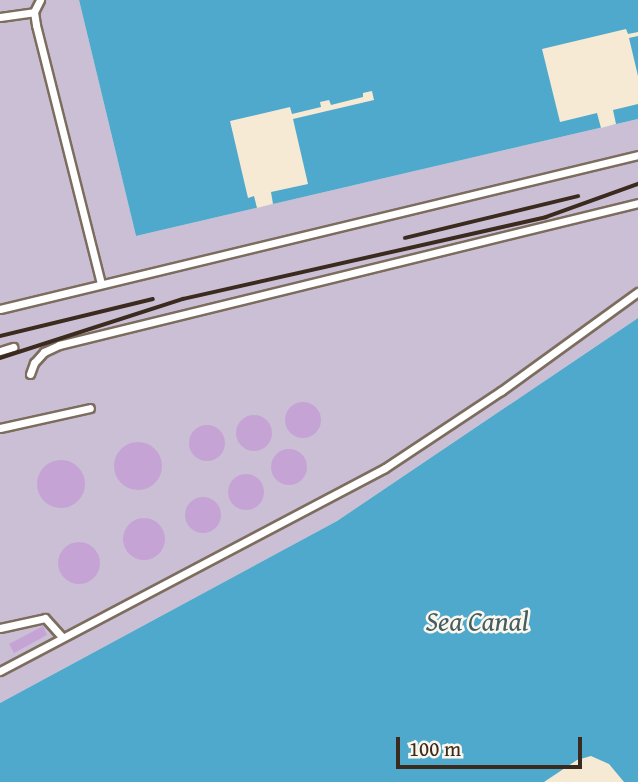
<!DOCTYPE html>
<html>
<head>
<meta charset="utf-8">
<style>
  body { margin:0 }
  #map { position:relative; width:638px; height:782px; overflow:hidden; background:#f6ead4; font-family:"Gentium Book Plus",serif }
  div>[style] { position:absolute }
  .industrial>* { inset:0; background:#cbbfd5 }
  .water>* { inset:0; background:#4fa9cd }
  .pier>* { inset:0; background:#f6ead4 }
  .building>* { inset:0; background:#c5a4d5 }
  .round { border-radius:50% }
  .roads { filter:drop-shadow(2px 0 #7c6d5e) drop-shadow(-2px 0 #7c6d5e) drop-shadow(0 2px #7c6d5e) drop-shadow(0 -2px #7c6d5e) }
  .lane>* { height:7px; margin:-3.5px; padding:0 3.5px; transform-origin:3.5px; border-radius:3.5px; background:#fff }
  .rail>* { height:3.5px; margin:-1.75px; padding:0 1.75px; transform-origin:1.75px; border-radius:1.75px; background:#3b2a1e }
  span { translate:-50% -50%; white-space:nowrap; text-align:center; line-height:1.15; -webkit-text-stroke:5px #fbf7ec; paint-order:stroke }
  .water-label { font-size:28px; color:#435d64; font-style:italic }
  .scale { position:absolute; left:396px; top:737px; width:186px; height:32px; box-sizing:border-box; border:4px solid #3b2a1e; border-top:0; padding-left:9px; font-size:21px; line-height:24px; white-space:nowrap; color:#3b2a1e; -webkit-text-stroke:5px #fbf7ec; paint-order:stroke }
</style>
</head>
<body>
<div id="map">
  <div class="industrial">
    <div style="clip-path:polygon(0 0,79px 0,136px 236px,638px 119px,638px 318px,337px 521px,0 703px)"></div>
  </div>
  <div class="water">
    <div style="clip-path:polygon(79px 0,638px 0,638px 119px,136px 236px)"></div>
    <div style="clip-path:polygon(638px 318px,638px 782px,624px 782px,609px 764px,591px 756px,577px 760px,544px 782px,0 782px,0 703px,337px 521px)"></div>
  </div>
  <div class="pier">
    <div style="clip-path:polygon(626px 29px,628px 34px,638px 32px,638px 36px,629px 38px,638px 76px,638px 104px,613px 110px,616px 124px,601px 128px,597px 113px,560px 122px,542px 49px)"></div>
    <div style="clip-path:polygon(372px 91px,374px 100px,293px 119px,308px 184px,271px 192px,273px 204px,257px 208px,254px 196px,248px 198px,230px 121px,290px 107px,292px 114px,321px 107px,320px 102px,329px 100px,331px 105px,363px 97px,363px 93px)"></div>
  </div>
  <div class="building">
    <div class="round" style="left:285px;top:402px;width:36px;height:36px"></div>
    <div class="round" style="left:236px;top:415px;width:36px;height:36px"></div>
    <div class="round" style="left:189px;top:425px;width:36px;height:36px"></div>
    <div class="round" style="left:114px;top:442px;width:48px;height:48px"></div>
    <div class="round" style="left:271px;top:449px;width:36px;height:36px"></div>
    <div class="round" style="left:37px;top:460px;width:48px;height:48px"></div>
    <div class="round" style="left:228px;top:474px;width:36px;height:36px"></div>
    <div class="round" style="left:185px;top:497px;width:36px;height:36px"></div>
    <div class="round" style="left:123px;top:518px;width:42px;height:42px"></div>
    <div class="round" style="left:58px;top:542px;width:42px;height:42px"></div>
    <div style="clip-path:polygon(43px 626px,47px 635px,14px 653px,9px 644px)"></div>
  </div>
  <div class="roads">
    <div class="lane">
      <div style="left:40px;top:0;width:13px;rotate:117deg"></div>
      <div style="left:34px;top:12px;width:13px;rotate:81deg"></div>
      <div style="left:36px;top:25px;width:267px;rotate:75.9deg"></div>
      <div style="left:0;top:17px;width:34px;rotate:-8deg"></div>
      <div style="left:0;top:309px;width:656px;rotate:-13.57deg"></div>
      <div style="left:0;top:351px;width:14px;rotate:-17deg"></div>
      <div style="left:30px;top:374px;width:12px;rotate:-70deg"></div>
      <div style="left:34px;top:363px;width:15px;rotate:-48deg"></div>
      <div style="left:44px;top:352px;width:17px;rotate:-25deg"></div>
      <div style="left:59px;top:345px;width:596px;rotate:-13.78deg"></div>
      <div style="left:0;top:428px;width:92px;rotate:-12.5deg"></div>
      <div style="left:0;top:628px;width:46px;rotate:-12.5deg"></div>
      <div style="left:45px;top:618px;width:25px;rotate:48deg"></div>
      <div style="left:0;top:671px;width:435px;rotate:-27.8deg"></div>
      <div style="left:385px;top:468px;width:139px;rotate:-33.6deg"></div>
      <div style="left:501px;top:391px;width:169px;rotate:-35.9deg"></div>
    </div>
  </div>
  <div class="rail">
    <div style="left:405px;top:238px;width:178px;rotate:-13.6deg"></div>
    <div style="left:0;top:336px;width:157px;rotate:-13.6deg"></div>
    <div style="left:0;top:358px;width:192px;rotate:-17.9deg"></div>
    <div style="left:183px;top:299px;width:372px;rotate:-12.7deg"></div>
    <div style="left:546px;top:217px;width:98px;rotate:-19.7deg"></div>
  </div>
  <div class="water-label">
    <span style="left:477px;top:621px">Sea Canal</span>
  </div>
  <div class="scale">100 m</div>
</div>
</body>
</html>
